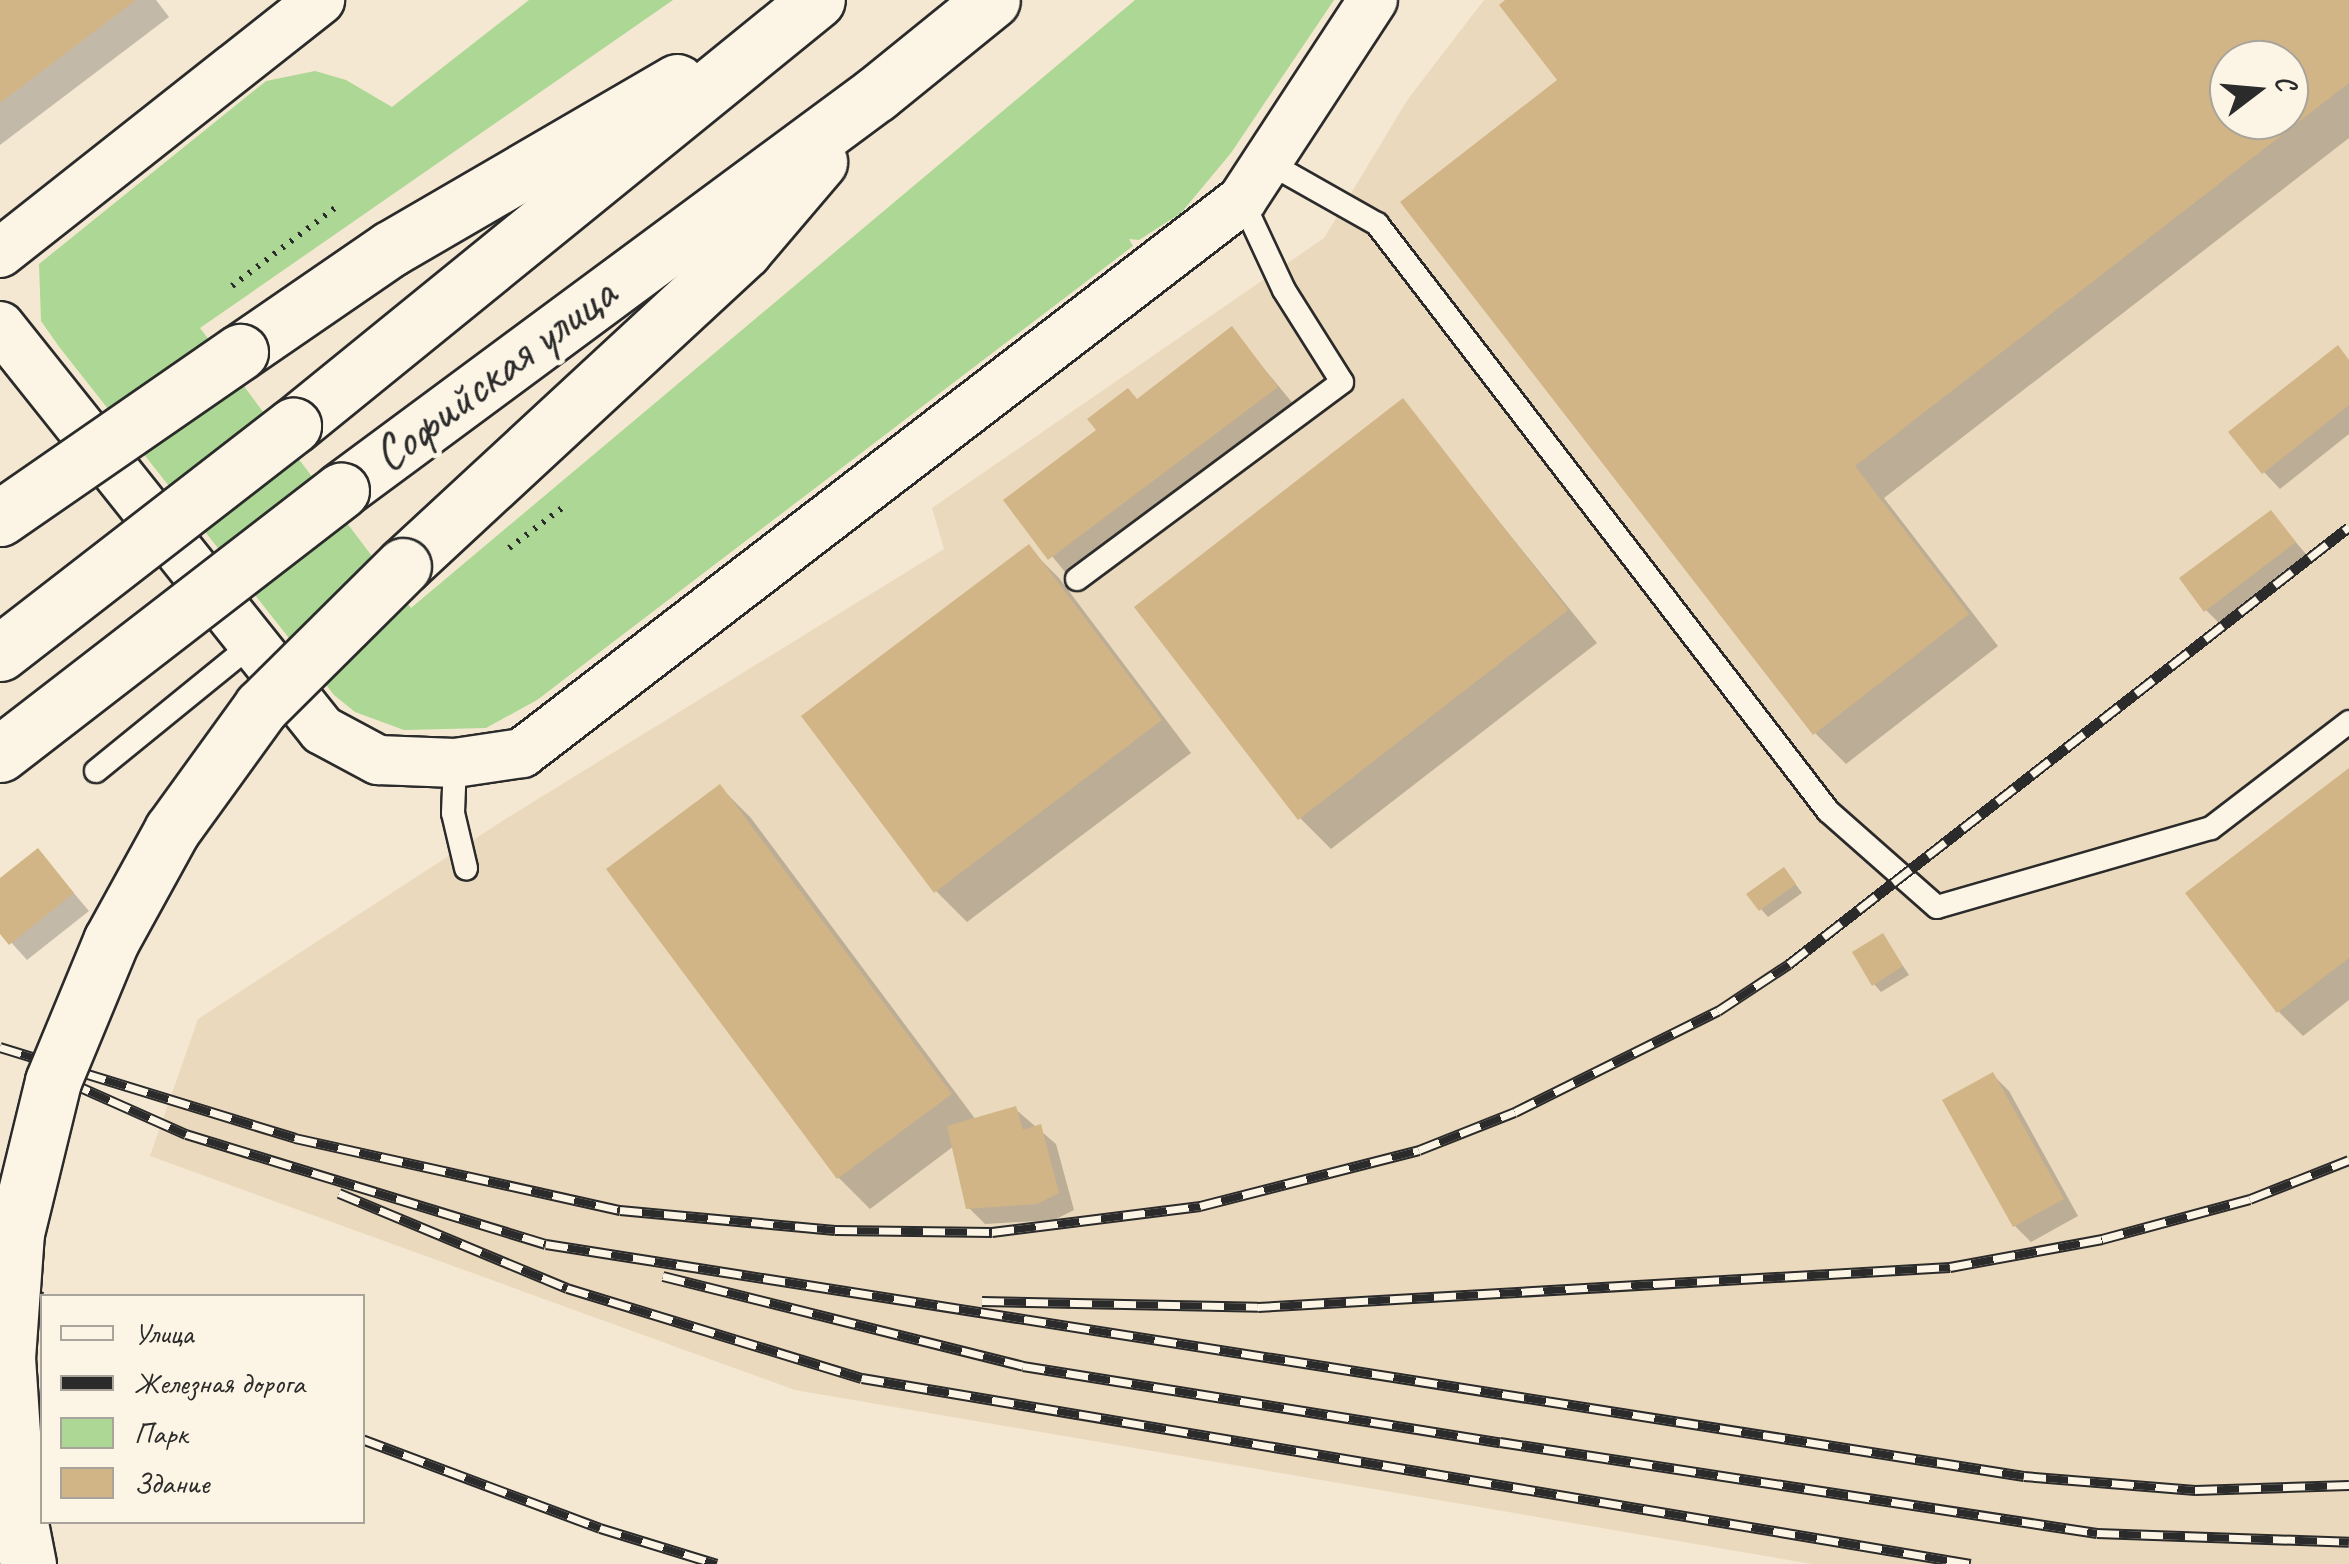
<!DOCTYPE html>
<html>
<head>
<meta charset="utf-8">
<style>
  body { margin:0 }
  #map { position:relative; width:2349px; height:1564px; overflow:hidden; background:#f4e8d2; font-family:Caveat,sans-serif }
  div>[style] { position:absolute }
  .built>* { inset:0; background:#ead9bc }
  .green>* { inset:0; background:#acd794 }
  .shadow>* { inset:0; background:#0003 }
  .building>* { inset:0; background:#d2b587 }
  .path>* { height:6px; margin-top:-3px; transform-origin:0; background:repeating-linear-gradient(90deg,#2b2b2b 0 2.5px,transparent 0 10.5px) }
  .roads { filter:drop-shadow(2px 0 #2b2b2b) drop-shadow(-2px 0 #2b2b2b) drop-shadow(0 2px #2b2b2b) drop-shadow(0 -2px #2b2b2b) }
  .service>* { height:22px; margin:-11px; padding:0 11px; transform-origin:11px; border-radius:11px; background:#fcf5e5 }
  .minor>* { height:48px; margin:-24px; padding:0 24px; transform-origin:24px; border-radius:24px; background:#fcf5e5 }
  .primary>* { height:55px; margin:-27.5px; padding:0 27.5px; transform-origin:27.5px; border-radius:27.5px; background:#fcf5e5 }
  .rail>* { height:11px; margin-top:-5.5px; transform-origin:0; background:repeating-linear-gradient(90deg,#fcf5e5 0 22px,#2b2b2b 0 44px); box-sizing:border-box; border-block:2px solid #2b2b2b }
  .bridges { filter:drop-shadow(2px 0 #2b2b2b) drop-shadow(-2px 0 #2b2b2b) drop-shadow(0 2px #2b2b2b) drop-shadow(0 -2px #2b2b2b) }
  .primary-bridge>* { height:55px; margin:-27.5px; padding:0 27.5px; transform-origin:27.5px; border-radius:27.5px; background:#fcf5e5 }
  span { translate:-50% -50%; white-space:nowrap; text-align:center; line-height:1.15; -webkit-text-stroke:10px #fcf5e5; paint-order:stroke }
  .street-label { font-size:50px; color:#2b2b2b }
  .legend { position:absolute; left:40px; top:1294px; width:325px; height:230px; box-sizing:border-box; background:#fcf5e5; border:2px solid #a8a49b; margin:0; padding:12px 18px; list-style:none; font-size:30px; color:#2b2b2b }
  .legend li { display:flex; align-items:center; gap:20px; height:50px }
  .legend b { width:50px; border:2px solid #a8a49b }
  .north { position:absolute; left:2209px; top:40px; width:100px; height:100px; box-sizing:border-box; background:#fcf5e5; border:2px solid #a8a49b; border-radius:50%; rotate:74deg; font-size:28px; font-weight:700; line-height:40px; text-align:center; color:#2b2b2b }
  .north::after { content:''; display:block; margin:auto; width:35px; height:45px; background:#2b2b2b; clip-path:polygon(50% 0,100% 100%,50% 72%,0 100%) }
</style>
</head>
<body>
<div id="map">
  <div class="built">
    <div style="clip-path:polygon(evenodd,1484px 0,2349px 0,2349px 1564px,1812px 1564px,795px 1390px,150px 1156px,198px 1019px,507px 818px,944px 549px,932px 508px,1324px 238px,1408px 99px,1484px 0,2229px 60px,2289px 60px,2289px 120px,2229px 120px,2229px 60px)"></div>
  </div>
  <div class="green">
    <div style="clip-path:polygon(529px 0,673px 0,200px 328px,411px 608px,1135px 0,1334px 0,1231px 153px,1181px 213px,1139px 240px,1129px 239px,1133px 246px,537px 700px,486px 728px,404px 730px,355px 712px,334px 695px,60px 348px,41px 321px,39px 264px,266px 81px,315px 71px,346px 80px,392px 107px)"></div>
  </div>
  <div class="shadow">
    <div style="clip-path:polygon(0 0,156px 0,169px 17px,0 145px)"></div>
    <div style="clip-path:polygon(evenodd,1509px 0,2349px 0,2349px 138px,1884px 498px,1998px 646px,1846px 764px,1815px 733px,1561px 81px,1509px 0,2229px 60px,2289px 60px,2289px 120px,2229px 120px,2229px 60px)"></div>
    <div style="clip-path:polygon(1232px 330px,1300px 412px,1074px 583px,1007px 501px)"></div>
    <div style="clip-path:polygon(2349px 360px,2349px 434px,2280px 489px,2264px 472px)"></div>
    <div style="clip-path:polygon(1402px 401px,1597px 643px,1331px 849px,1300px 818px)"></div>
    <div style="clip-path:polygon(2271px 513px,2311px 560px,2222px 626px,2206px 610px)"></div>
    <div style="clip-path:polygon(1028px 547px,1059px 578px,1191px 753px,967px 922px,936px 891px)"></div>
    <div style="clip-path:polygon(2349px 772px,2349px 1000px,2303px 1036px,2279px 1012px)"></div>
    <div style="clip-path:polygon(720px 787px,751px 818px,976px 1120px,1015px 1109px,1056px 1144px,1074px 1210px,1054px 1220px,985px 1224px,968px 1207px,954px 1146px,870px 1209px,839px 1178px,610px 869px)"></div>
    <div style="clip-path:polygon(38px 851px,89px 911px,27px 960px,0 930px,0 881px)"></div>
    <div style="clip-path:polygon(1791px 878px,1802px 893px,1768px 917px,1761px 909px)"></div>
    <div style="clip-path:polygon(1883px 936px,1909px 975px,1881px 992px,1874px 984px)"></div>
    <div style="clip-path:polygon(1993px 1075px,2009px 1091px,2078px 1216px,2031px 1242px,2015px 1226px)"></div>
  </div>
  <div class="building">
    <div style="clip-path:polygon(0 0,136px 0,0 103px)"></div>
    <div style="clip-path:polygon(evenodd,1505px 0,2349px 0,2349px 83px,1855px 466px,1969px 614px,1813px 735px,1400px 202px,1557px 80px,1499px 5px,1505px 0,2229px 60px,2289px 60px,2289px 120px,2229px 120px,2229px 60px)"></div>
    <div style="clip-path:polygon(1232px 326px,1278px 387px,1048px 560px,1003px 500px,1096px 430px,1087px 419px,1128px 388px,1137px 399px)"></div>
    <div style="clip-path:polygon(2338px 345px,2349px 360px,2349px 405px,2262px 474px,2228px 432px)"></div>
    <div style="clip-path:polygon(1403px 398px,1568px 610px,1298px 820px,1134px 607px)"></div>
    <div style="clip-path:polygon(2271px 510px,2296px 542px,2204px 612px,2179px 578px)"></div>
    <div style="clip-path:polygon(1029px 544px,1162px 720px,934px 893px,801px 716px)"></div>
    <div style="clip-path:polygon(2349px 768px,2349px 958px,2277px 1013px,2185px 893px)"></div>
    <div style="clip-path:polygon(720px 784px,952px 1094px,837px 1179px,606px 869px)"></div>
    <div style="clip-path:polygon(38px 848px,74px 893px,9px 945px,0 934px,0 878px)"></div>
    <div style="clip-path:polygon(1784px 867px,1796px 884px,1759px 911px,1746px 894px)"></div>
    <div style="clip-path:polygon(1883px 933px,1903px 966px,1872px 986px,1852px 952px)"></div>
    <div style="clip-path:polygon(1993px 1072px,2064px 1199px,2013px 1227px,1942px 1100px)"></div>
    <div style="clip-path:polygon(1016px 1106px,1023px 1130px,1041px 1124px,1059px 1193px,1037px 1204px,966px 1209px,947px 1126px)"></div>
  </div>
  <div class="path">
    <div style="left:232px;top:286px;width:131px;rotate:-37.2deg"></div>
    <div style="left:509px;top:548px;width:71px;rotate:-37deg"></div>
  </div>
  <div class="roads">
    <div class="service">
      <div style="left:1271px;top:164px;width:122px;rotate:29.5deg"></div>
      <div style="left:1377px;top:224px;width:740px;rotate:52.46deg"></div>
      <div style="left:1828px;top:811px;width:145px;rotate:41.4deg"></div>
      <div style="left:1937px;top:907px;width:285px;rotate:-16.1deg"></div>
      <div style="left:2211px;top:828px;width:174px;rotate:-37.5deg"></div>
      <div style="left:1077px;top:579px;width:330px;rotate:-36.6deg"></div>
      <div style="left:1342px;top:382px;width:109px;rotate:-122.2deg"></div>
      <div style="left:1284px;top:290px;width:99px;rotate:-115deg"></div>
      <div style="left:455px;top:763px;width:50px;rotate:92.3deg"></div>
      <div style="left:453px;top:813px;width:57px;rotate:76.7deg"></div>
      <div style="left:96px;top:771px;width:201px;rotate:-39.1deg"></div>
    </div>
    <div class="minor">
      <div style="left:0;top:253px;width:408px;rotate:-38.3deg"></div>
      <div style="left:0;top:326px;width:517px;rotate:51.44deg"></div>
      <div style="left:322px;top:730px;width:64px;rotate:28.2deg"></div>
      <div style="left:378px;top:760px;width:77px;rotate:2.2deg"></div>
      <div style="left:455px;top:763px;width:68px;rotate:-8.5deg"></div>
      <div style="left:522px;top:753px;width:908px;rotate:-37.53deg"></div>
      <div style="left:1242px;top:200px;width:239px;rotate:-56.8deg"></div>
    </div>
    <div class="primary">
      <div style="left:240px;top:352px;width:182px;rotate:-34.5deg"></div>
      <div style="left:390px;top:249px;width:332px;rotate:-30.2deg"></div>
      <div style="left:293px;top:426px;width:675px;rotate:-39.11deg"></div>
      <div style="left:341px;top:490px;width:666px;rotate:-36.51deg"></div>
      <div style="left:876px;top:94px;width:149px;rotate:-39deg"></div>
      <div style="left:403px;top:566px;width:465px;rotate:-42.8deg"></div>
      <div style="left:744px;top:250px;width:116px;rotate:-49.6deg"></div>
    </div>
  </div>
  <div class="rail">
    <div style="left:0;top:1047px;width:309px;rotate:17.1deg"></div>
    <div style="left:295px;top:1138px;width:333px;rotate:12.5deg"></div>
    <div style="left:620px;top:1210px;width:216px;rotate:5.3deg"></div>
    <div style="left:835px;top:1230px;width:157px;rotate:0.7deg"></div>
    <div style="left:992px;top:1232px;width:210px;rotate:-7.1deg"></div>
    <div style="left:1200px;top:1206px;width:226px;rotate:-14.3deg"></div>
    <div style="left:1419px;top:1150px;width:103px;rotate:-21.6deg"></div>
    <div style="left:1515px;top:1112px;width:227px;rotate:-26.5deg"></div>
    <div style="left:1718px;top:1011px;width:85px;rotate:-33.5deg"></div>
    <div style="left:1789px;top:964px;width:710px;rotate:-37.97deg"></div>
    <div style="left:69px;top:1082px;width:128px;rotate:24deg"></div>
    <div style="left:186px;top:1134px;width:376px;rotate:17deg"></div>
    <div style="left:546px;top:1244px;width:1496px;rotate:8.92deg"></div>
    <div style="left:2024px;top:1476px;width:172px;rotate:4.7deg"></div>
    <div style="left:2195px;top:1490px;width:154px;rotate:-1.9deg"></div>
    <div style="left:339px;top:1193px;width:247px;rotate:22.6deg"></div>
    <div style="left:567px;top:1288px;width:308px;rotate:17deg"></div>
    <div style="left:862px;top:1378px;width:1124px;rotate:9.52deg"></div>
    <div style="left:0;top:1275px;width:47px;rotate:27.6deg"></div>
    <div style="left:663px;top:1276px;width:371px;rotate:14deg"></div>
    <div style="left:1023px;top:1366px;width:483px;rotate:9.1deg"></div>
    <div style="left:1500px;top:1442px;width:604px;rotate:8.67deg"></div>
    <div style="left:2097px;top:1533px;width:252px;rotate:2deg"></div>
    <div style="left:982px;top:1301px;width:276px;rotate:1.2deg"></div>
    <div style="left:1258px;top:1307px;width:693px;rotate:-3.31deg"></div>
    <div style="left:1950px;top:1267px;width:155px;rotate:-10.4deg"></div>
    <div style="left:2102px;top:1239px;width:153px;rotate:-15.1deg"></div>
    <div style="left:2250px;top:1199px;width:106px;rotate:-21.5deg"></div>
    <div style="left:362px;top:1439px;width:254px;rotate:20.5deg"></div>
    <div style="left:600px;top:1528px;width:122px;rotate:17.1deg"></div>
  </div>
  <div class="bridges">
    <div class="primary-bridge">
      <div style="left:0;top:518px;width:292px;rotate:-34.7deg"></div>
      <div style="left:0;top:653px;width:371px;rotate:-37.8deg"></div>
      <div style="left:0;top:754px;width:431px;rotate:-37.7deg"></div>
      <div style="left:28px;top:1564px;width:57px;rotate:-101.1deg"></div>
      <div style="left:17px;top:1508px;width:150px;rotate:-93.8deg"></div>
      <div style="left:7px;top:1358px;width:125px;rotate:-85.9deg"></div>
      <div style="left:16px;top:1233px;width:156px;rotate:-76.3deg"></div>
      <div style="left:53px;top:1081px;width:152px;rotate:-67.5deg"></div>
      <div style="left:111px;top:941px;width:127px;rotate:-61.2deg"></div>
      <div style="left:172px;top:830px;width:152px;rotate:-54.1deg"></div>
      <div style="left:261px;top:707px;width:200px;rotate:-44.8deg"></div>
    </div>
  </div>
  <div class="street-label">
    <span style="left:494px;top:374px;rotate:-37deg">Софийская улица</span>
  </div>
  <ul class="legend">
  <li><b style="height:12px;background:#fcf5e5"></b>Улица</li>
  <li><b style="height:12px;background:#2b2b2b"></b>Железная дорога</li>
  <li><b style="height:28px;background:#acd794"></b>Парк</li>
  <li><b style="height:28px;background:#d2b587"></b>Здание</li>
  </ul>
  <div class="north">С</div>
</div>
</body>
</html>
